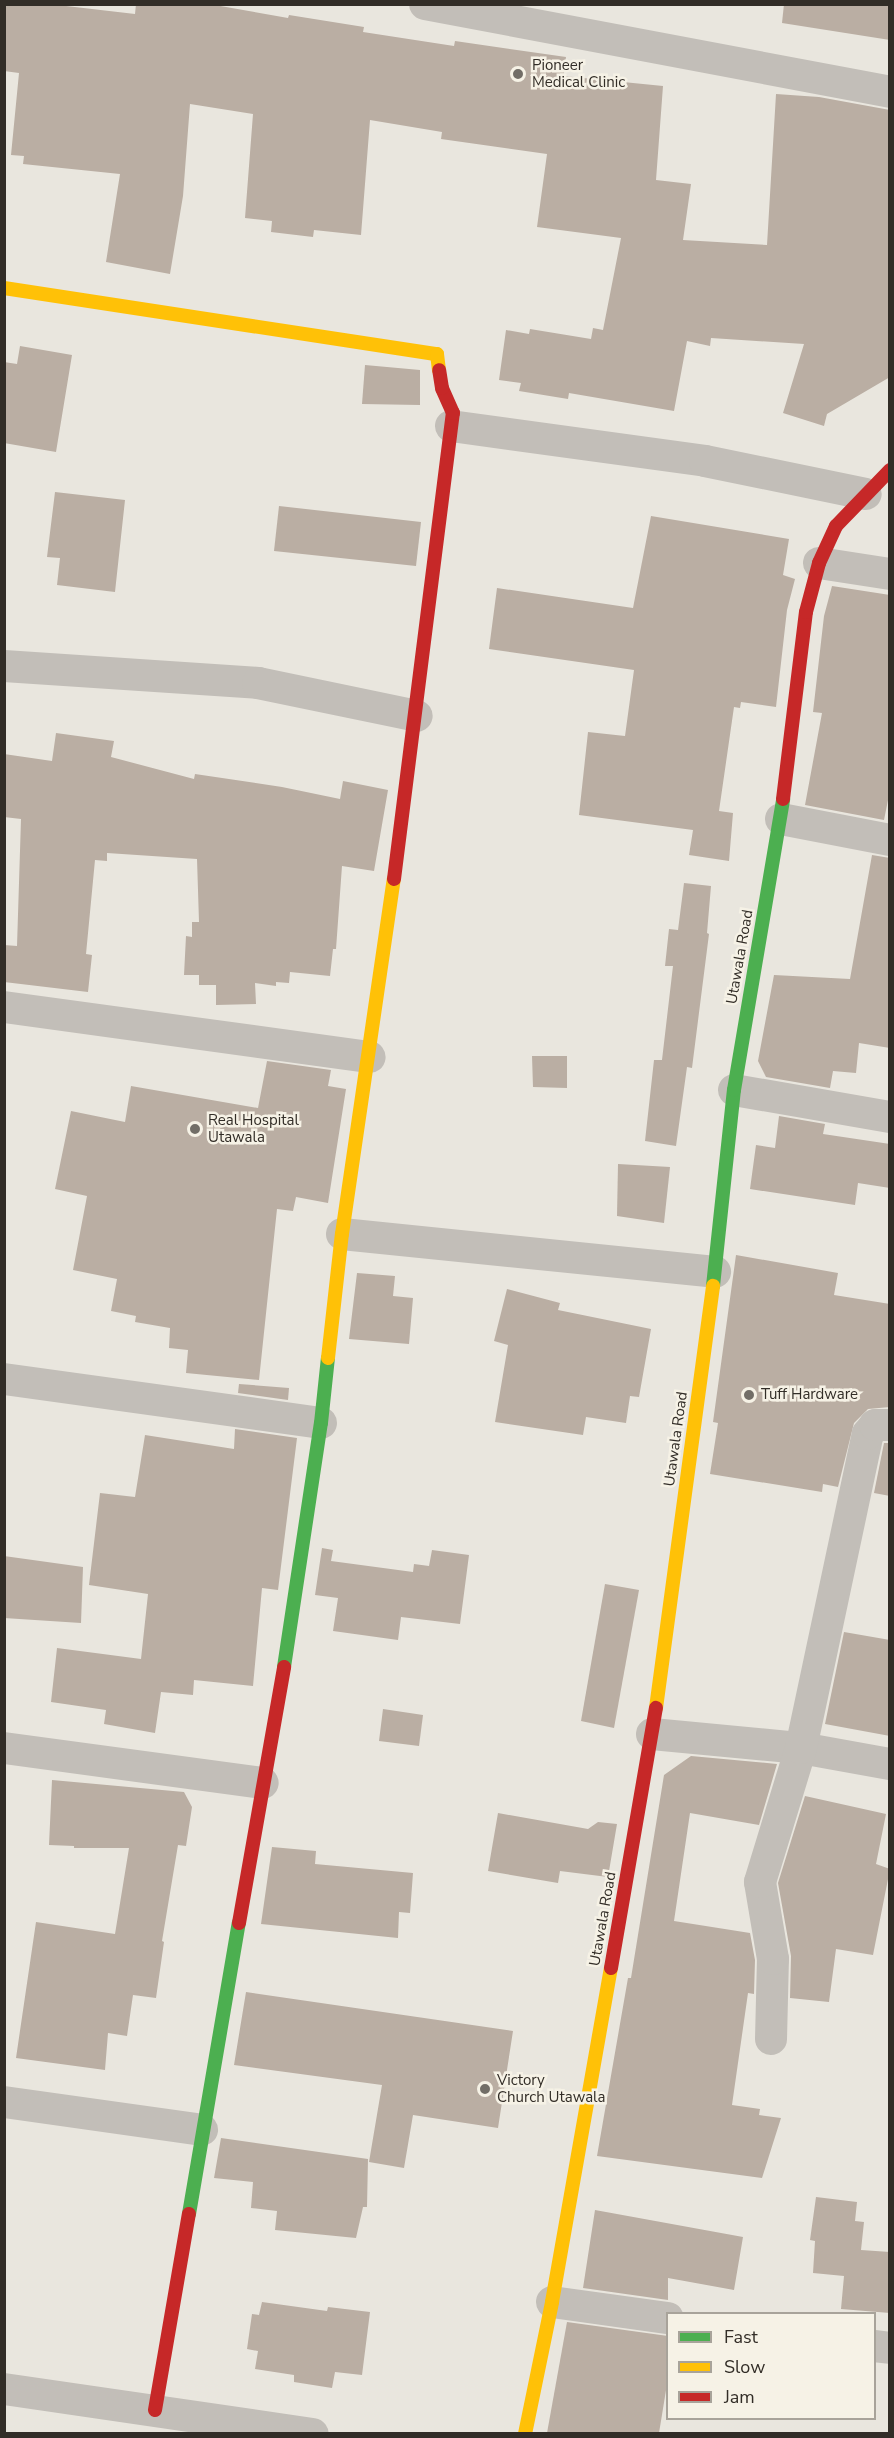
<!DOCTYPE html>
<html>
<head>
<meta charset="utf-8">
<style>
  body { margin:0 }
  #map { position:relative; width:894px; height:2438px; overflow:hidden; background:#e9e6de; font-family:"Nunito Sans",sans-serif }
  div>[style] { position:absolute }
  .building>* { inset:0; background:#baaea3 }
  .street>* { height:32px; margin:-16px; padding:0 16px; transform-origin:16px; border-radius:16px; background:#c2beb8 }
  .fast>* { height:14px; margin:-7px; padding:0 7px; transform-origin:7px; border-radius:7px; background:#4caf50 }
  .slow>* { height:14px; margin:-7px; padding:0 7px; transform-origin:7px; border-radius:7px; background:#ffc107 }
  .jam>* { height:14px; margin:-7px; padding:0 7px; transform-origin:7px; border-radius:7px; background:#c62828 }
  .dots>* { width:16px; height:16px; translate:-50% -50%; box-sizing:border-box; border:3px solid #f6f2e6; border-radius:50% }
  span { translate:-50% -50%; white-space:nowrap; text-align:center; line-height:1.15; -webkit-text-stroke:5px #f6f2e6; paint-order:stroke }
  .poi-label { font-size:15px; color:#322d27 }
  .left { translate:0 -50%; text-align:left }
  .street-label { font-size:15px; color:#322d27 }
  .frame { position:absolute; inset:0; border:6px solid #322d27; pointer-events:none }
  .legend { position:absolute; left:666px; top:2312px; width:210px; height:108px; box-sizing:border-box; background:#f6f2e6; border:2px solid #a8a39a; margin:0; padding:8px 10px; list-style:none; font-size:18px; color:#322d27 }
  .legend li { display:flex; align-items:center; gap:12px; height:30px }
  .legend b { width:30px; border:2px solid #a8a39a }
</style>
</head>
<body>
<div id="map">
  <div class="building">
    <div style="clip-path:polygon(4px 4px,49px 4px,135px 14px,136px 4px,209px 4px,288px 18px,289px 15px,364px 27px,363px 32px,454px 46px,455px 41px,566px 57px,563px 76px,663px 86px,656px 180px,691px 184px,683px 240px,767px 245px,776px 94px,819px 97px,890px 110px,890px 377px,827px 414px,824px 426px,783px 413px,804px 344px,711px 338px,710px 346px,687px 341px,674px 411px,569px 393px,568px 399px,519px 391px,521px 383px,499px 380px,506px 330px,529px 334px,530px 329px,591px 339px,593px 328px,603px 330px,621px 238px,537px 227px,547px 154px,441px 139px,442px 132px,370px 120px,361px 235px,314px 230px,313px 237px,271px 232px,272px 221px,245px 218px,253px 114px,190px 104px,183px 196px,170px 274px,106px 262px,120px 174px,23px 164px,24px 156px,11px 155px,19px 73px,4px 71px)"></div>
    <div style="clip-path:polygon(784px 4px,890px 4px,890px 40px,782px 23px)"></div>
    <div style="clip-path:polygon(20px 346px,72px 355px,56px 452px,4px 443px,4px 362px,17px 364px)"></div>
    <div style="clip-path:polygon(365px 365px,420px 370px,420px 405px,362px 404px)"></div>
    <div style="clip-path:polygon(55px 492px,125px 500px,115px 592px,57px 585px,60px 558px,47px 557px)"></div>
    <div style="clip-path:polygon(279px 506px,421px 522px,416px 566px,274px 551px)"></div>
    <div style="clip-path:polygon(651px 516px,789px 539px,783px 575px,795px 579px,787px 610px,776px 707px,741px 702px,740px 708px,734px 707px,719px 811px,733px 813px,729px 861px,689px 855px,693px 830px,579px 815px,588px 732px,625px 736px,634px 670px,489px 649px,497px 588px,633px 608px)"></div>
    <div style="clip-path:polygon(832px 586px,890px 595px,890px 790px,884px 820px,805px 805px,822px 713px,813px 712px,824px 616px)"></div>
    <div style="clip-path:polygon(56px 733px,114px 741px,111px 757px,194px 779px,195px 774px,282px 787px,340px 799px,343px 781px,388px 790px,374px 871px,342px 866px,336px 949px,333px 949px,330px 976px,290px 972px,289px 983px,276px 982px,276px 986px,255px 983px,256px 1004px,216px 1005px,216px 985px,199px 985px,199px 975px,184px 975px,186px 936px,192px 937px,192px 922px,199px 922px,197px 859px,107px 853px,107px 861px,95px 860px,86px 954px,92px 955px,88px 992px,4px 982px,4px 945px,17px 946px,21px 819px,4px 817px,4px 754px,52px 761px)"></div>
    <div style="clip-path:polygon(872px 855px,890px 858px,890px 1048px,859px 1043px,856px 1073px,833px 1071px,830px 1088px,766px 1077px,758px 1061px,774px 975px,850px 979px)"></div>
    <div style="clip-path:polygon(684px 883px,711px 886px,707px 933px,709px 934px,692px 1068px,687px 1067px,676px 1146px,645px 1141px,654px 1060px,662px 1060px,673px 966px,665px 966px,669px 929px,678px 930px)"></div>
    <div style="clip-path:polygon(532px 1056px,567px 1056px,567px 1088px,533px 1087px)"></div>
    <div style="clip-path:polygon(267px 1061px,331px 1070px,328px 1086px,346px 1089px,328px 1203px,296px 1197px,293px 1211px,277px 1209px,259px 1380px,186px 1373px,188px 1350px,169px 1348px,170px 1328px,135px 1322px,136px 1316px,111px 1311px,117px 1279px,73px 1270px,87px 1196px,55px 1189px,71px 1111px,125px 1122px,131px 1086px,258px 1108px)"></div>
    <div style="clip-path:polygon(779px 1116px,825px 1124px,823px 1134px,890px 1144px,890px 1188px,858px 1183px,855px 1205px,750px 1189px,756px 1145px,775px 1148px)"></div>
    <div style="clip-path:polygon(618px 1164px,670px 1167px,664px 1223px,617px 1216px)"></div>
    <div style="clip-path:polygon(736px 1255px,838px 1273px,834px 1295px,890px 1304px,890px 1407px,868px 1409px,854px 1423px,838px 1487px,823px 1484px,822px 1492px,710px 1474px,718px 1423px,713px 1422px)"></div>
    <div style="clip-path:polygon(357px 1273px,395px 1276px,393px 1296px,413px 1298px,409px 1344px,349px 1339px)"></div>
    <div style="clip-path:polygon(507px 1289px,560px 1303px,558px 1310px,651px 1329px,639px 1397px,630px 1396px,626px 1423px,586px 1417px,583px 1435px,495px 1422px,508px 1345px,494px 1341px)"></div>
    <div style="clip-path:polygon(239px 1384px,289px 1388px,288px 1400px,238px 1393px)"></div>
    <div style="clip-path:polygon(235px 1429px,297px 1438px,278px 1590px,262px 1588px,253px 1686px,194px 1680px,193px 1695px,161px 1692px,155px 1733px,104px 1724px,106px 1710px,51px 1702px,57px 1648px,141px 1659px,148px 1594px,89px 1585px,100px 1493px,135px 1497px,145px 1435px,234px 1449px)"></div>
    <div style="clip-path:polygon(884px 1443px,890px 1443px,890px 1496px,874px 1493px)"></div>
    <div style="clip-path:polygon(322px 1548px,333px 1550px,331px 1561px,413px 1572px,414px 1564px,429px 1566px,432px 1550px,469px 1555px,460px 1624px,401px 1617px,398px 1640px,333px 1631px,338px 1598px,315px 1595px)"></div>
    <div style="clip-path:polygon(4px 1556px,83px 1567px,81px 1623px,4px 1618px)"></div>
    <div style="clip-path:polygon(605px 1584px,639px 1590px,614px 1728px,581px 1721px)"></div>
    <div style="clip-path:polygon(844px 1632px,890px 1640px,890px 1736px,825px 1724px)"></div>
    <div style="clip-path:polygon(383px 1709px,423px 1715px,419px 1746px,379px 1741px)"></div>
    <div style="clip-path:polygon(691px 1756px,777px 1764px,759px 1825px,690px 1813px,674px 1921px,750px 1933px,755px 1960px,754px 1994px,748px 1993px,732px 2105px,760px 2109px,759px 2115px,781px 2118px,762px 2178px,597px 2156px,628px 1978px,631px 1978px,664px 1775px)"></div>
    <div style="clip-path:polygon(52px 1780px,184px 1792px,192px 1807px,186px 1846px,178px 1845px,162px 1941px,164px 1942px,156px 1998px,133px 1995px,127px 2036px,108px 2033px,105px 2070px,16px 2058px,36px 1922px,115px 1934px,129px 1848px,74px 1848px,74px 1846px,49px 1845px)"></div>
    <div style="clip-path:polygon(805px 1796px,886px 1814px,876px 1864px,890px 1869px,873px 1955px,836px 1949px,829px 2002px,790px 1998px,791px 1956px,778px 1883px)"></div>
    <div style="clip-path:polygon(498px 1813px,588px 1829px,598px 1822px,617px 1824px,608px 1877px,560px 1871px,558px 1883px,488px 1871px)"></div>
    <div style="clip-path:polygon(272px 1847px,316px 1851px,315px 1864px,413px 1873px,410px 1913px,399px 1912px,398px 1938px,261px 1924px)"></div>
    <div style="clip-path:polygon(246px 1992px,513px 2031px,498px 2128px,413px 2115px,404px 2168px,369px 2162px,382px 2085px,234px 2065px)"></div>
    <div style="clip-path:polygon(221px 2138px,368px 2159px,367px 2207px,363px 2207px,356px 2238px,275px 2230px,277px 2211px,251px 2208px,253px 2182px,214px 2178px)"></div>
    <div style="clip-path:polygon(816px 2197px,857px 2202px,855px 2221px,864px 2222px,861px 2250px,890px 2252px,890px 2313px,841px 2309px,844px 2276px,813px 2273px,815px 2241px,810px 2240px)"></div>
    <div style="clip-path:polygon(595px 2210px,743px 2237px,734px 2290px,668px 2278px,668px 2300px,583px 2288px)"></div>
    <div style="clip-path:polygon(262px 2302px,327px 2311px,328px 2307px,370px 2312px,362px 2375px,335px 2372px,332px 2388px,294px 2382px,294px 2375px,255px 2369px,258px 2351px,247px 2349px,252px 2314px,259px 2315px)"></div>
    <div style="clip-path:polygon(567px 2322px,668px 2336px,668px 2378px,659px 2433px,547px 2433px)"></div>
  </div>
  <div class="street">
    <div style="left:425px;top:4px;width:473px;rotate:10.7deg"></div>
    <div style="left:451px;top:426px;width:256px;rotate:7.8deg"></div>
    <div style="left:705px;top:461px;width:164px;rotate:11.6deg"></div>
    <div style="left:819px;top:563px;width:72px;rotate:8.8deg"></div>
    <div style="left:4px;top:666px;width:255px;rotate:3.8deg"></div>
    <div style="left:258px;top:683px;width:162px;rotate:11.7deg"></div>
    <div style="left:781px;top:819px;width:111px;rotate:10.9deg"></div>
    <div style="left:4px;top:1007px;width:369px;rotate:7.8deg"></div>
    <div style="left:734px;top:1090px;width:158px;rotate:9.8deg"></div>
    <div style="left:342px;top:1234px;width:375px;rotate:5.8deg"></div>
    <div style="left:4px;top:1379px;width:320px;rotate:7.9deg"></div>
    <div style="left:652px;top:1734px;width:150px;rotate:5.4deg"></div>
    <div style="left:801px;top:1748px;width:90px;rotate:10.2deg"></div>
    <div style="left:4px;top:1748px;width:261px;rotate:7.7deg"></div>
    <div style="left:771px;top:2039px;width:80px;rotate:-88.6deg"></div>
    <div style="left:773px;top:1959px;width:78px;rotate:-99.6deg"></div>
    <div style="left:760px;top:1882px;width:140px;rotate:-73deg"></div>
    <div style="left:801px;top:1748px;width:321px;rotate:-78deg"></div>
    <div style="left:868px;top:1434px;width:11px;rotate:-52deg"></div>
    <div style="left:875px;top:1425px;width:15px"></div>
    <div style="left:4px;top:2102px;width:200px;rotate:8deg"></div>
    <div style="left:552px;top:2302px;width:117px;rotate:7.9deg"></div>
    <div style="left:874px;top:2346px;width:16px;rotate:7deg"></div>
    <div style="left:4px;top:2389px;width:312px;rotate:8.3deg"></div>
  </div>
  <div class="fast">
    <div style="left:713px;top:1286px;width:197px;rotate:-83.9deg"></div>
    <div style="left:734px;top:1090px;width:295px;rotate:-80.4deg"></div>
    <div style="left:284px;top:1667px;width:247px;rotate:-81.4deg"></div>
    <div style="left:321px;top:1423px;width:65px;rotate:-83.9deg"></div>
    <div style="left:189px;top:2214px;width:295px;rotate:-80.3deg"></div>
  </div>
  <div class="slow">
    <div style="left:4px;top:288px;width:438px;rotate:8.7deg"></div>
    <div style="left:437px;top:354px;width:16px;rotate:83deg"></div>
    <div style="left:328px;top:1358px;width:125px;rotate:-83.6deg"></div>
    <div style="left:342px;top:1234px;width:359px;rotate:-81.7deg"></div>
    <div style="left:656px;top:1708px;width:426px;rotate:-82.3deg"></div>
    <div style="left:525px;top:2434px;width:135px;rotate:-78.4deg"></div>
    <div style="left:552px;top:2302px;width:339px;rotate:-80deg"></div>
  </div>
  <div class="jam">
    <div style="left:783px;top:799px;width:188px;rotate:-83deg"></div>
    <div style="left:806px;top:612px;width:51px;rotate:-75.1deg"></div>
    <div style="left:819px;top:563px;width:41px;rotate:-65.3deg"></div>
    <div style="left:836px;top:526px;width:78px;rotate:-46deg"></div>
    <div style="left:394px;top:879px;width:470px;rotate:-82.8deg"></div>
    <div style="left:453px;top:413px;width:27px;rotate:-114deg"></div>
    <div style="left:442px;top:388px;width:18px;rotate:-99deg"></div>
    <div style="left:239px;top:1923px;width:260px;rotate:-80deg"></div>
    <div style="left:611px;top:1968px;width:264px;rotate:-80.2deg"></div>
    <div style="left:155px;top:2410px;width:199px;rotate:-80.2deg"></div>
  </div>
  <div class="dots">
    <div style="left:518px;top:74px;background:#726e67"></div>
    <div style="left:195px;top:1129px;background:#726e67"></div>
    <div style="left:749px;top:1395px;background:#726e67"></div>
    <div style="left:485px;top:2089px;background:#726e67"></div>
  </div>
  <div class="poi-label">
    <span class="left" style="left:532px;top:74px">Pioneer<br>Medical Clinic</span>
    <span class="left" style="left:208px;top:1129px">Real Hospital<br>Utawala</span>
    <span class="left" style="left:761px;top:1395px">Tuff Hardware</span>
    <span class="left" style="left:497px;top:2089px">Victory<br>Church Utawala</span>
  </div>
  <div class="street-label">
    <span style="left:740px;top:957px;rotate:-80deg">Utawala Road</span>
    <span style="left:676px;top:1439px;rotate:-82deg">Utawala Road</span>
    <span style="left:603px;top:1919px;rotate:-80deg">Utawala Road</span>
  </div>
  <div class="frame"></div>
  <ul class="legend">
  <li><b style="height:8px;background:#4caf50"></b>Fast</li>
  <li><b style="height:8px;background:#ffc107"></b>Slow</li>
  <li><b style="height:8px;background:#c62828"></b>Jam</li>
  </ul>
</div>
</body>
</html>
